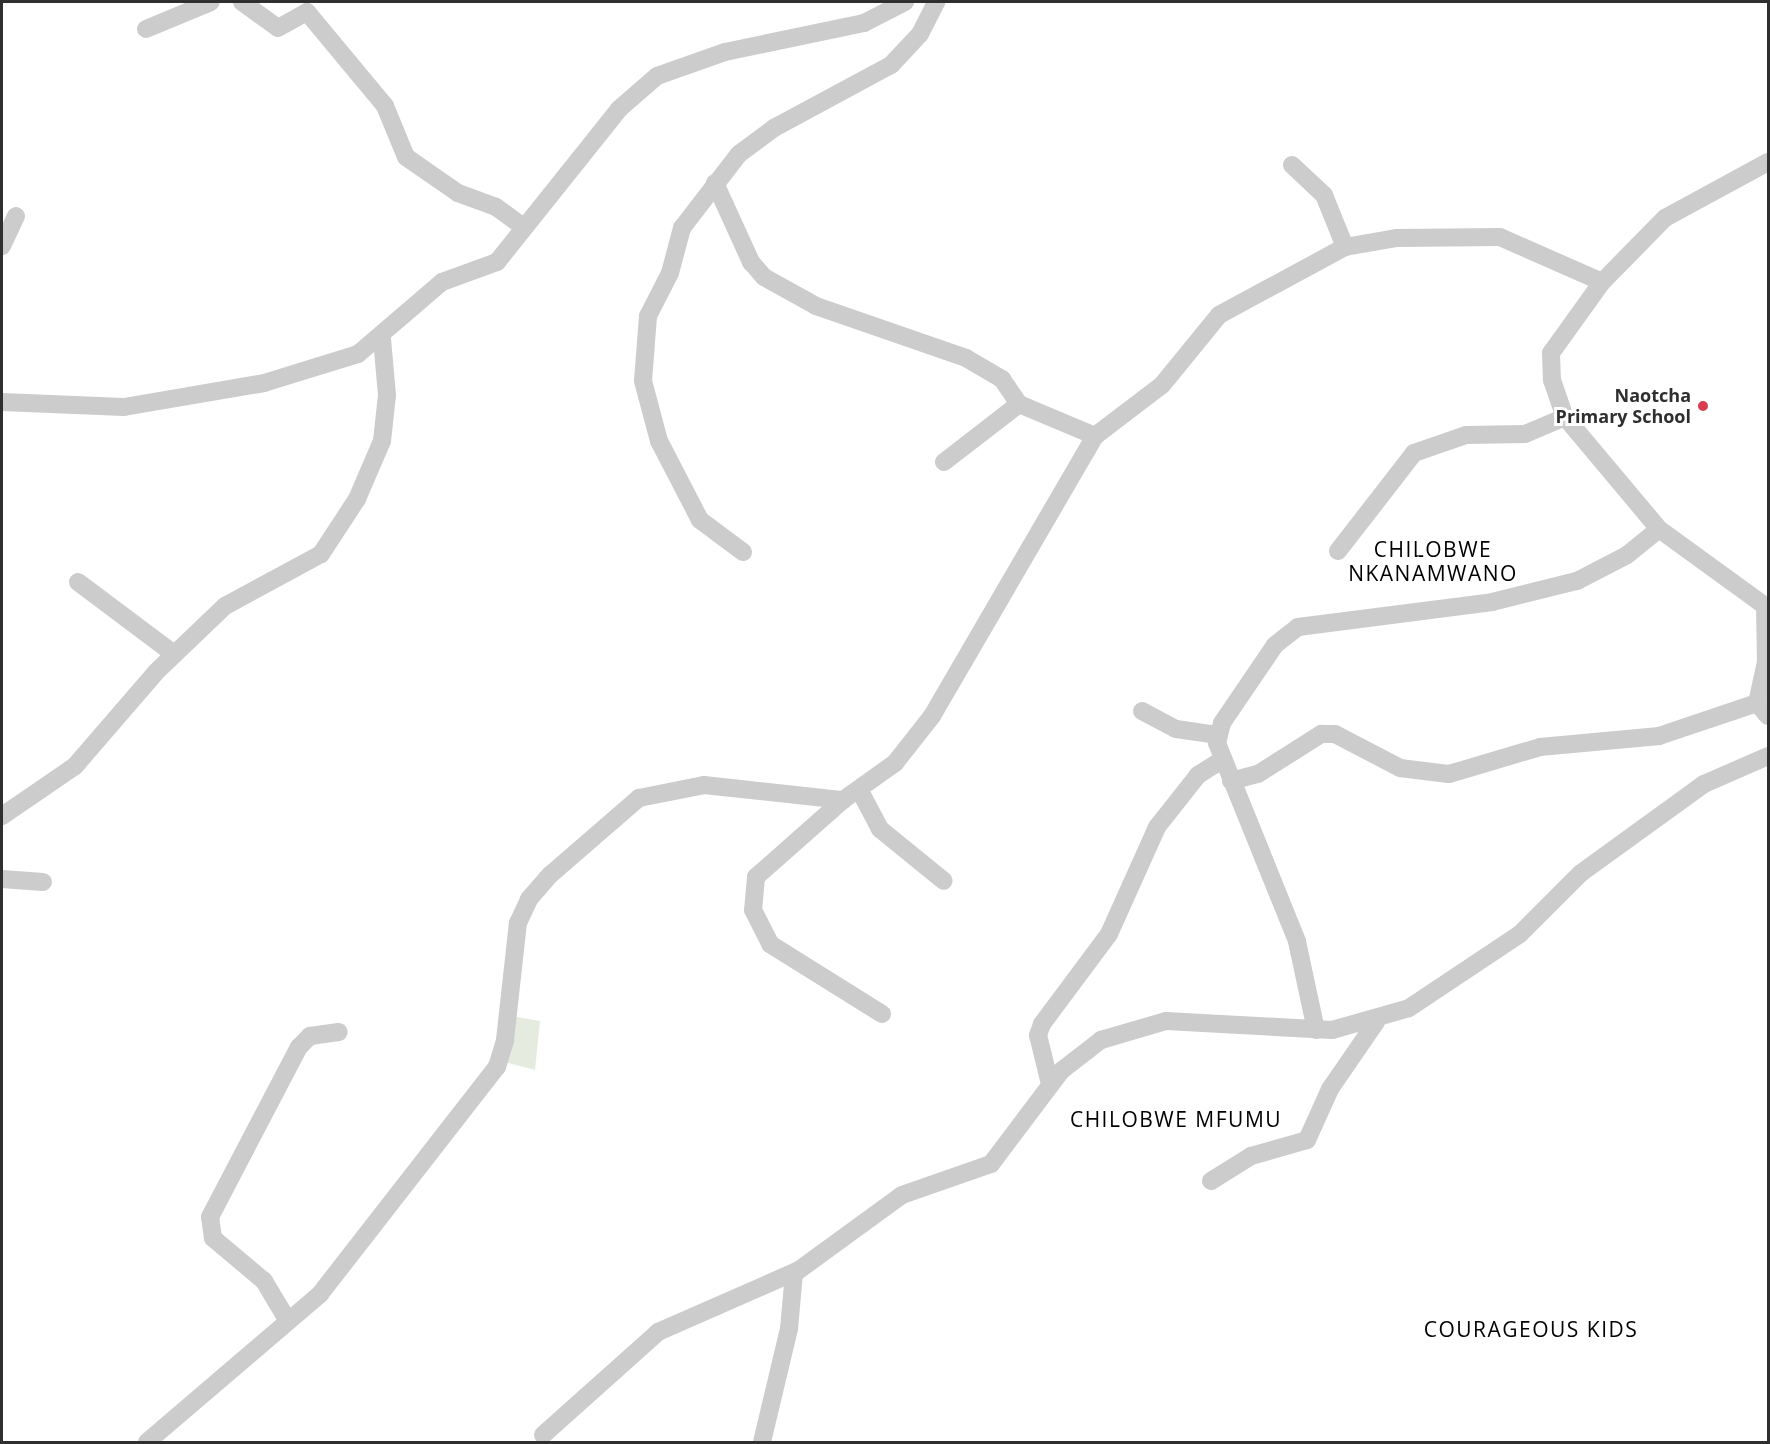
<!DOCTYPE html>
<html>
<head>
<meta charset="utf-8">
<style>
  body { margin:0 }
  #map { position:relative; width:1770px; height:1444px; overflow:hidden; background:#fff; font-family:"Open Sans",sans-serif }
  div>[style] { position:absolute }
  .green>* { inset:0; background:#e5ebde }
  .minor>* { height:18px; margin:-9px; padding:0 9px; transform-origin:9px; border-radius:9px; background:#ccc }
  .dots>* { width:16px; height:16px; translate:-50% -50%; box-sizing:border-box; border:3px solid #fff; border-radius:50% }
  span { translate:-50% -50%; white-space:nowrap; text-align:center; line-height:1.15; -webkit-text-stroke:6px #fff; paint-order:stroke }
  .poi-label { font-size:18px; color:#2f2f2f; font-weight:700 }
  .right { translate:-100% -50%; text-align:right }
  .quarter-label { font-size:21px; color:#000; letter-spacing:1.5px }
  .frame { position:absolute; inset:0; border:3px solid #2f2f2f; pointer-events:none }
</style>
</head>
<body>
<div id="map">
  <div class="green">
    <div style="clip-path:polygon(500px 1014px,540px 1021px,535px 1070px,496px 1060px)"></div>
  </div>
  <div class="minor">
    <div style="left:242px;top:2px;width:44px;rotate:35.8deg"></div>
    <div style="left:278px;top:28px;width:33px;rotate:-29deg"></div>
    <div style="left:307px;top:12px;width:122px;rotate:50.3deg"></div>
    <div style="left:385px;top:106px;width:55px;rotate:67.6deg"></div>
    <div style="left:406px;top:157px;width:63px;rotate:34.7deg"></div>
    <div style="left:458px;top:193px;width:40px;rotate:20.2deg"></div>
    <div style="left:496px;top:207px;width:34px;rotate:36deg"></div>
    <div style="left:146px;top:29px;width:70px;rotate:-22.6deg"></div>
    <div style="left:1768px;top:162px;width:117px;rotate:151.5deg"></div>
    <div style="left:1665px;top:218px;width:90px;rotate:134.5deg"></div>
    <div style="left:1602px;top:282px;width:87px;rotate:125.7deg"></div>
    <div style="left:1551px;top:353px;width:27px;rotate:88deg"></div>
    <div style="left:1552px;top:380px;width:39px;rotate:71deg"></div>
    <div style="left:1565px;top:417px;width:146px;rotate:50deg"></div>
    <div style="left:1659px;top:529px;width:131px;rotate:36deg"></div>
    <div style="left:1765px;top:606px;width:56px;rotate:89deg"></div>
    <div style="left:1766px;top:662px;width:42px;rotate:102.4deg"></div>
    <div style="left:1757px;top:703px;width:17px;rotate:50deg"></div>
    <div style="left:1292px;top:165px;width:44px;rotate:43.2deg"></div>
    <div style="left:1324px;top:195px;width:56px;rotate:68deg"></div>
    <div style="left:715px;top:183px;width:87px;rotate:65.5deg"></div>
    <div style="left:751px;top:262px;width:20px;rotate:49deg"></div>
    <div style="left:764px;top:277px;width:60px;rotate:29.1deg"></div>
    <div style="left:816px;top:306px;width:159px;rotate:19.1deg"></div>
    <div style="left:966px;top:358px;width:42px;rotate:30.3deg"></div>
    <div style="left:1002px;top:379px;width:30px;rotate:56deg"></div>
    <div style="left:1019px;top:404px;width:82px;rotate:22.8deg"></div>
    <div style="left:2px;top:246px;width:33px;rotate:-65deg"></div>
    <div style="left:2px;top:402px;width:122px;rotate:2.3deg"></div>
    <div style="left:124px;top:407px;width:142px;rotate:-9.7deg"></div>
    <div style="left:264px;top:383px;width:98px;rotate:-17.1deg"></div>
    <div style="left:358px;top:354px;width:111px;rotate:-40.6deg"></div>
    <div style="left:442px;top:282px;width:59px;rotate:-20deg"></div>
    <div style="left:497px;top:262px;width:196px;rotate:-51.4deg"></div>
    <div style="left:619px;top:109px;width:50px;rotate:-41deg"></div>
    <div style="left:657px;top:76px;width:72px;rotate:-19.4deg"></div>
    <div style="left:725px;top:52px;width:142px;rotate:-11.8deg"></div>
    <div style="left:864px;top:23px;width:46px;rotate:-27.1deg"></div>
    <div style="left:944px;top:462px;width:95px;rotate:-37.7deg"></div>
    <div style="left:1338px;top:551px;width:124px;rotate:-52.2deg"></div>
    <div style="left:1414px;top:453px;width:55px;rotate:-19.1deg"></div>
    <div style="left:1466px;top:435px;width:59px;rotate:-1deg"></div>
    <div style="left:1525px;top:434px;width:43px;rotate:-23deg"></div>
    <div style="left:743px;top:552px;width:54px;rotate:-143.3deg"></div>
    <div style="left:700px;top:520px;width:89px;rotate:-117.4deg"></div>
    <div style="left:659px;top:441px;width:62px;rotate:-104.9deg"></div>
    <div style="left:643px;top:381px;width:65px;rotate:-85.6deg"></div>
    <div style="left:648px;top:316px;width:48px;rotate:-62.9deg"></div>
    <div style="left:670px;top:273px;width:47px;rotate:-75.1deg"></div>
    <div style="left:682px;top:228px;width:93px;rotate:-52.4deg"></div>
    <div style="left:739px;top:154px;width:44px;rotate:-36.6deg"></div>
    <div style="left:774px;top:128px;width:133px;rotate:-28.3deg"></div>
    <div style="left:891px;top:65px;width:42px;rotate:-46.9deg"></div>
    <div style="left:920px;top:34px;width:36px;rotate:-63deg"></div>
    <div style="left:78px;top:582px;width:120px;rotate:36.9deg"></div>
    <div style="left:1142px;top:711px;width:38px;rotate:28deg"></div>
    <div style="left:1176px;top:729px;width:41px;rotate:8.3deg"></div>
    <div style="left:1231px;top:781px;width:28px;rotate:-15deg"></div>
    <div style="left:1258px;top:774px;width:75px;rotate:-32.4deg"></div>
    <div style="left:1321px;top:734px;width:14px"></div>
    <div style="left:1335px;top:734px;width:73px;rotate:27.6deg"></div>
    <div style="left:1400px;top:768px;width:49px;rotate:7deg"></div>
    <div style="left:1449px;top:774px;width:95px;rotate:-16.5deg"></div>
    <div style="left:1540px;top:747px;width:120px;rotate:-5.3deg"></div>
    <div style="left:1659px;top:736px;width:103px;rotate:-18.6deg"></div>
    <div style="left:860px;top:791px;width:43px;rotate:62.2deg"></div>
    <div style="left:880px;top:829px;width:82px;rotate:39.1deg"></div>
    <div style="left:843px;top:800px;width:116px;rotate:138.5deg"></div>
    <div style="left:756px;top:877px;width:33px;rotate:95deg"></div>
    <div style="left:753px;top:910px;width:38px;rotate:63deg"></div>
    <div style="left:770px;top:944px;width:132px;rotate:32deg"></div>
    <div style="left:2px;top:816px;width:88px;rotate:-34.4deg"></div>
    <div style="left:75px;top:766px;width:124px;rotate:-49.2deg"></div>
    <div style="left:156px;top:672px;width:95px;rotate:-43.7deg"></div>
    <div style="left:225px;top:606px;width:109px;rotate:-28.4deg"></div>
    <div style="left:321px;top:554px;width:66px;rotate:-56.8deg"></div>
    <div style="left:357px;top:499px;width:63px;rotate:-66.7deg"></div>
    <div style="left:382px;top:441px;width:46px;rotate:-83.8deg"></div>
    <div style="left:387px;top:395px;width:56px;rotate:-95.1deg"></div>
    <div style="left:2px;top:879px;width:41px;rotate:4.2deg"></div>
    <div style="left:1316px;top:1030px;width:91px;rotate:-102.1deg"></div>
    <div style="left:1297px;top:941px;width:214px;rotate:-112deg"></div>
    <div style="left:1217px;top:743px;width:21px;rotate:-76deg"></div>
    <div style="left:1222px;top:723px;width:94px;rotate:-55.8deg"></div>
    <div style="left:1275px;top:645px;width:29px;rotate:-38deg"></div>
    <div style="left:1298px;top:627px;width:196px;rotate:-7.3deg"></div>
    <div style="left:1492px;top:602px;width:88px;rotate:-13.9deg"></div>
    <div style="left:1577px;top:581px;width:56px;rotate:-27.5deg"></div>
    <div style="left:1627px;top:555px;width:41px;rotate:-39.1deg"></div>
    <div style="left:1050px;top:1084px;width:50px;rotate:-103.8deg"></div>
    <div style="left:1038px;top:1035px;width:12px;rotate:-70deg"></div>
    <div style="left:1042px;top:1024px;width:112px;rotate:-53.3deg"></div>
    <div style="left:1109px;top:934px;width:117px;rotate:-65.8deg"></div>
    <div style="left:1157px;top:827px;width:66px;rotate:-51.7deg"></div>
    <div style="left:1198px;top:775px;width:26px;rotate:-32deg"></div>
    <div style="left:1211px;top:1181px;width:47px;rotate:-32deg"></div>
    <div style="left:1251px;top:1156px;width:58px;rotate:-15.9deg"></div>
    <div style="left:1307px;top:1140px;width:56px;rotate:-65.7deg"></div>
    <div style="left:1330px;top:1089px;width:81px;rotate:-55.5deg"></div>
    <div style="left:288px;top:1321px;width:47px;rotate:-121deg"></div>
    <div style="left:264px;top:1281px;width:67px;rotate:-139.9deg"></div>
    <div style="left:213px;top:1238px;width:21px;rotate:-98deg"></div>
    <div style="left:210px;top:1217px;width:192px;rotate:-62.4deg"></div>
    <div style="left:299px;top:1047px;width:16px;rotate:-45deg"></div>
    <div style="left:310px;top:1036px;width:29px;rotate:-8deg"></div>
    <div style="left:543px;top:1435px;width:154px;rotate:-41.8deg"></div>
    <div style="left:658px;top:1332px;width:154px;rotate:-23.7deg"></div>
    <div style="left:799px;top:1270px;width:127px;rotate:-36.1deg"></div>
    <div style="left:902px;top:1195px;width:94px;rotate:-19.2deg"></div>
    <div style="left:991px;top:1164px;width:116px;rotate:-53deg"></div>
    <div style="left:1061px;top:1071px;width:51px;rotate:-37.8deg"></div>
    <div style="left:1101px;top:1040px;width:68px;rotate:-16.3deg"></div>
    <div style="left:1166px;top:1021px;width:166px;rotate:3.1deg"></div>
    <div style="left:1332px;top:1030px;width:80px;rotate:-15.9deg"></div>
    <div style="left:1409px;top:1008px;width:133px;rotate:-33.7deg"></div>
    <div style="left:1520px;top:934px;width:86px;rotate:-45deg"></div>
    <div style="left:1581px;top:873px;width:152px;rotate:-35.9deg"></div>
    <div style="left:1704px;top:784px;width:70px;rotate:-23.6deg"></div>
    <div style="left:147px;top:1442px;width:228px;rotate:-40.5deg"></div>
    <div style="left:320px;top:1294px;width:288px;rotate:-52.1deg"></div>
    <div style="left:497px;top:1067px;width:28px;rotate:-73deg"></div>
    <div style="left:505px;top:1040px;width:118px;rotate:-83.7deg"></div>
    <div style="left:518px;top:923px;width:26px;rotate:-65deg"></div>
    <div style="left:529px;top:899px;width:32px;rotate:-49deg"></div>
    <div style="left:550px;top:875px;width:118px;rotate:-40.9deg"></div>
    <div style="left:639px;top:798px;width:66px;rotate:-11.3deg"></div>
    <div style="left:704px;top:785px;width:140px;rotate:6.2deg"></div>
    <div style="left:843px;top:800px;width:64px;rotate:-35.4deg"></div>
    <div style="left:895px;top:763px;width:60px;rotate:-51.8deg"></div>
    <div style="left:932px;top:716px;width:324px;rotate:-59.8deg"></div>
    <div style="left:1095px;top:436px;width:84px;rotate:-37.3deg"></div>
    <div style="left:1162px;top:385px;width:90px;rotate:-50.8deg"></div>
    <div style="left:1219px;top:315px;width:143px;rotate:-28.4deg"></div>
    <div style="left:1345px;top:247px;width:53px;rotate:-9.8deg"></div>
    <div style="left:1397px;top:238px;width:103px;rotate:-0.6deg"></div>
    <div style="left:1500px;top:237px;width:111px;rotate:23.8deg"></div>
    <div style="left:762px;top:1442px;width:116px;rotate:-76.6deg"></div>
    <div style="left:789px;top:1329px;width:56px;rotate:-84.9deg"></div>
  </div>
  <div class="dots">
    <div style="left:1703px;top:406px;background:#da3c4f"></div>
  </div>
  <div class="poi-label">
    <span class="right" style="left:1691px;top:406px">Naotcha<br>Primary School</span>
  </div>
  <div class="quarter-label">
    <span style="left:1433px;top:561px">CHILOBWE<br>NKANAMWANO</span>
    <span style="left:1176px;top:1119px">CHILOBWE MFUMU</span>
    <span style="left:1531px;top:1329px">COURAGEOUS KIDS</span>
  </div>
  <div class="frame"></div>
</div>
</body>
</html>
